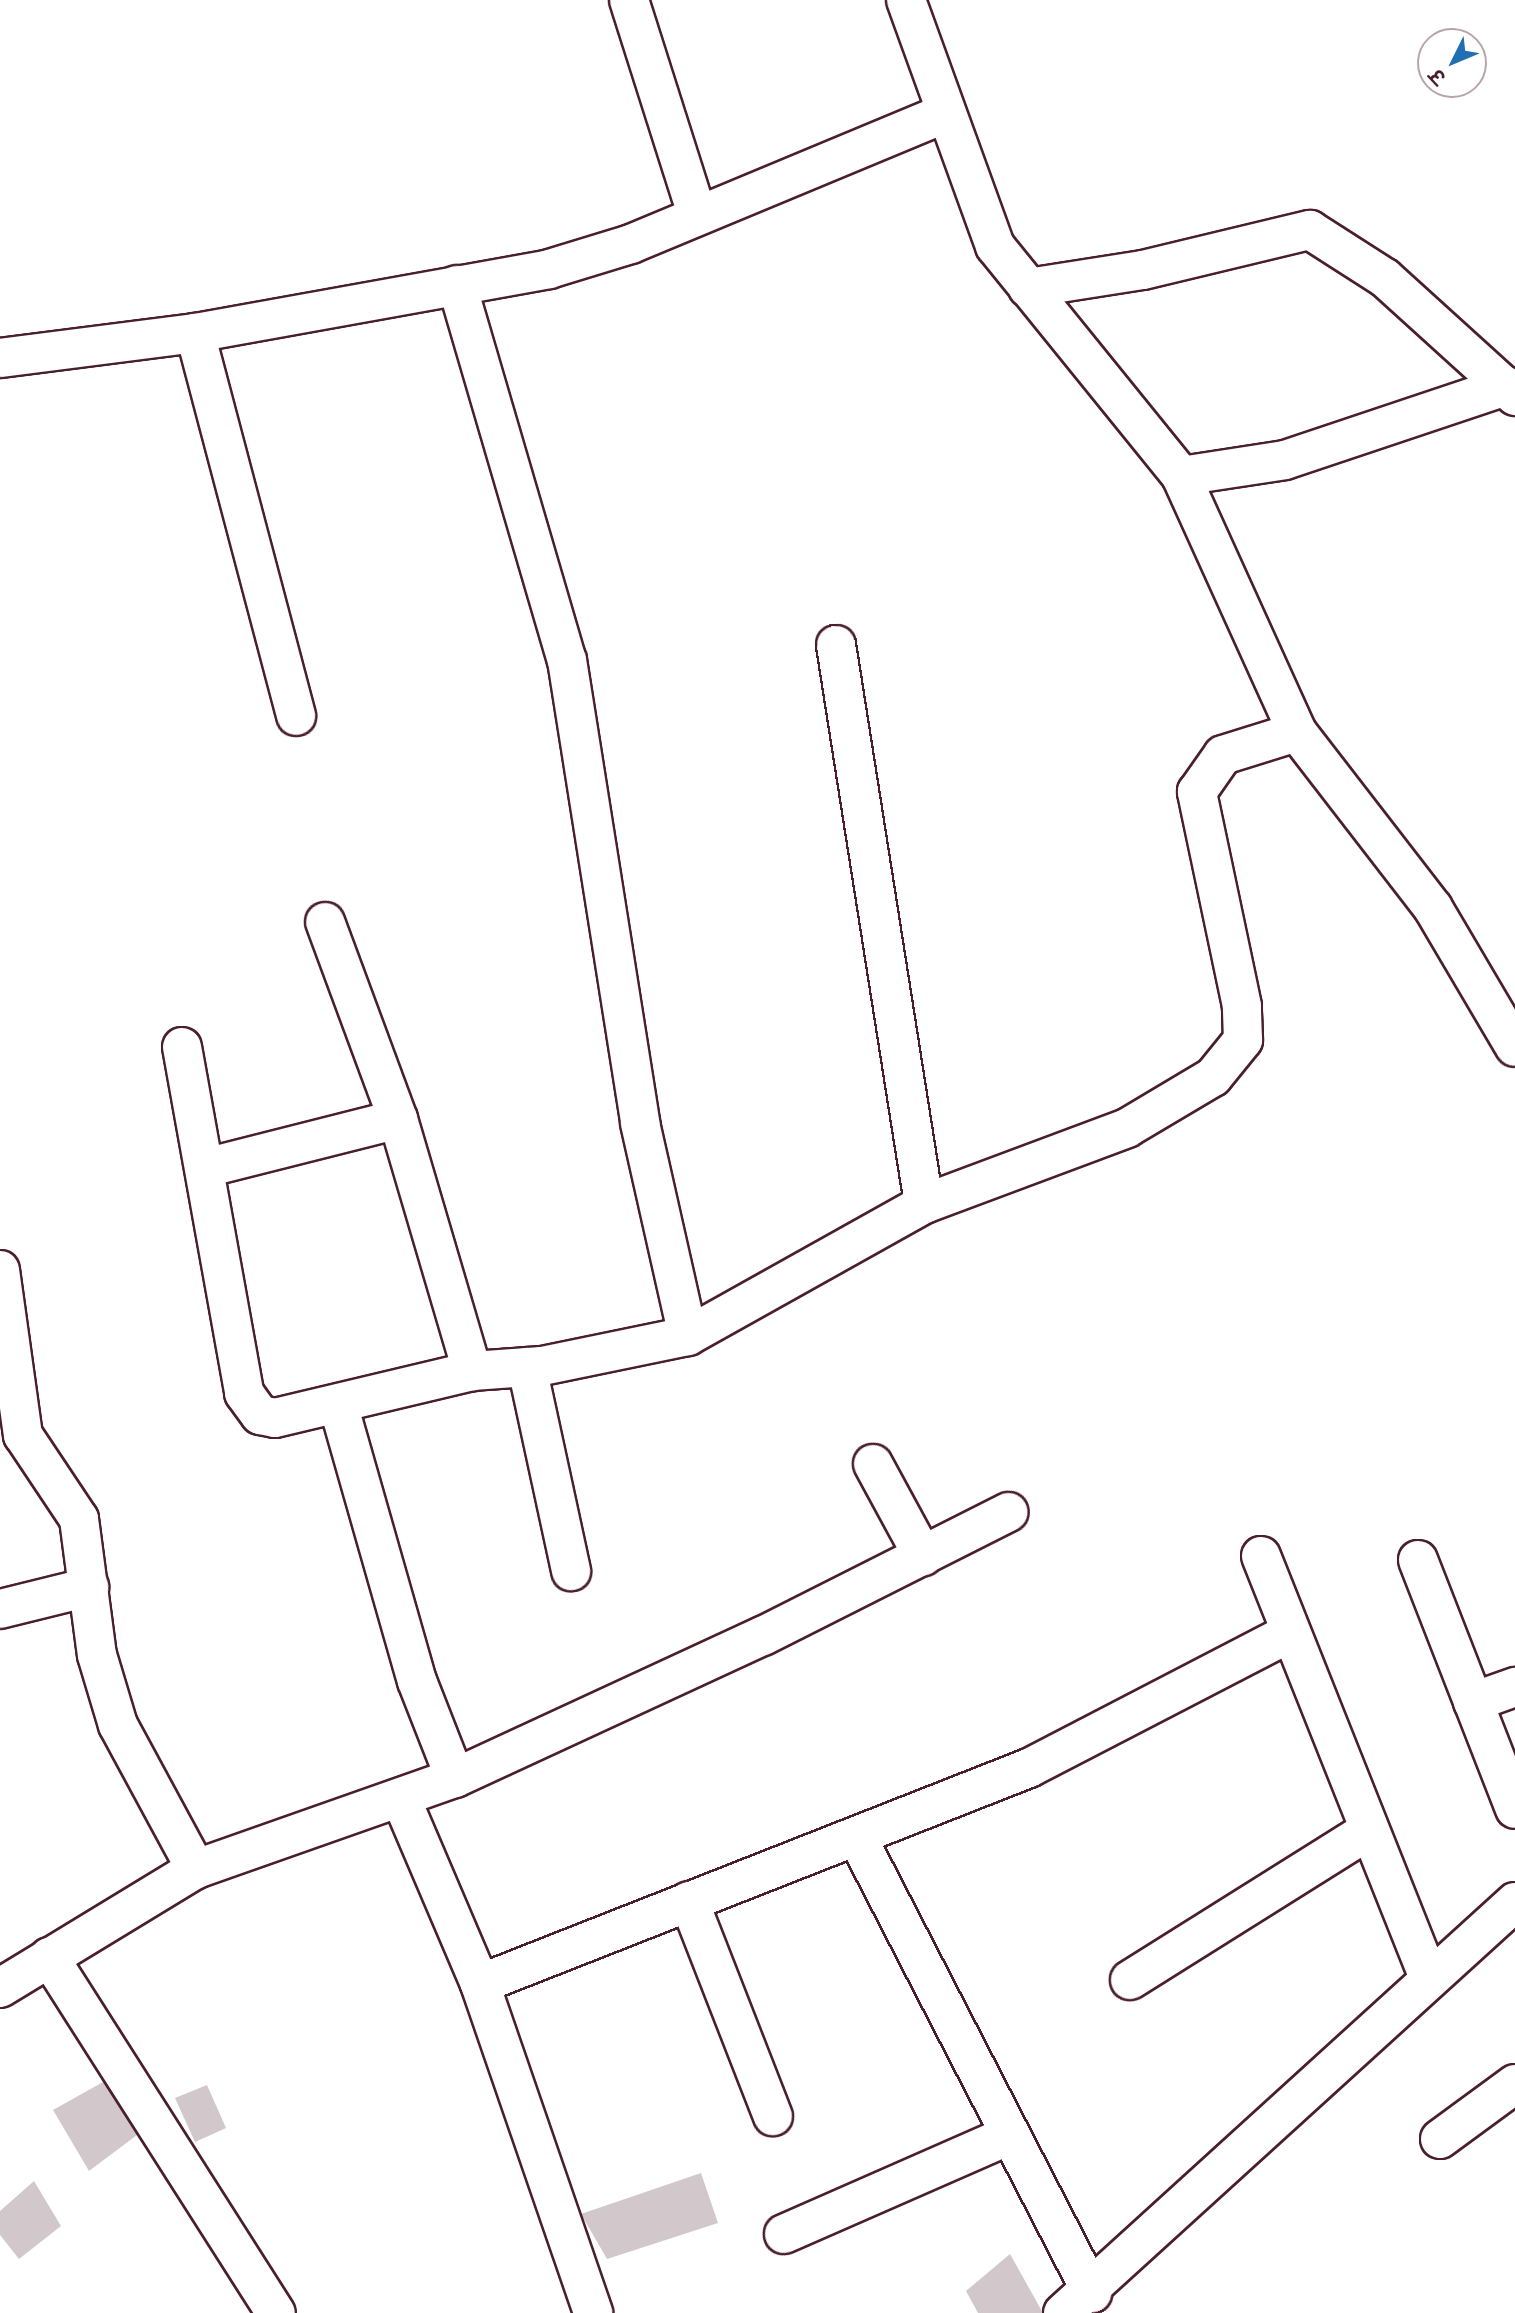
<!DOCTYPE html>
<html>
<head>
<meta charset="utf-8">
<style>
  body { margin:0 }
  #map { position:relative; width:1515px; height:2313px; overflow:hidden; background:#fff; font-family:"Shantell Sans","Playpen Sans Deva",sans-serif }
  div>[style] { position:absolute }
  .building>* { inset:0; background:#d2c7cb }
  .roads { filter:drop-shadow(2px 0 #4a1f2b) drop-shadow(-2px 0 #4a1f2b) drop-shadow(0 2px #4a1f2b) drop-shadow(0 -2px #4a1f2b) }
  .minor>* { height:38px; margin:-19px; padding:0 19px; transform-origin:19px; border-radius:19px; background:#fff }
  span { translate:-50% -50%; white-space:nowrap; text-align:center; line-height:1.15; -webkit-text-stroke:5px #fff; paint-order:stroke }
  .north { position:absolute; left:1417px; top:28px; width:70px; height:70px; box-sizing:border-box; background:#fff; border:2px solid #b7a5aa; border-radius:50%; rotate:227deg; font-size:19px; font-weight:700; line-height:28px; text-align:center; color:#4a1f2b }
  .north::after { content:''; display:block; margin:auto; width:24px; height:32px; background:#1f6fb2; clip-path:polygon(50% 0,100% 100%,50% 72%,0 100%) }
</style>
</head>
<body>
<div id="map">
  <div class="building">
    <div style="clip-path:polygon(112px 2077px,141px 2132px,89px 2171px,53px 2110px)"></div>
    <div style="clip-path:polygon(207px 2085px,226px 2128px,195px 2142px,175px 2098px)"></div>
    <div style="clip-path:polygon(701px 2173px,718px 2223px,607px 2259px,581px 2214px)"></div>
    <div style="clip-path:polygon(34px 2181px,61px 2226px,19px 2259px,0 2235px,0 2211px)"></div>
    <div style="clip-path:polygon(1010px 2254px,1043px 2313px,978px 2313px,966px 2291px)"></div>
  </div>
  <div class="roads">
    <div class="minor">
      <div style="left:629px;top:0;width:225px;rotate:72.4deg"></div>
      <div style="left:906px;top:0;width:262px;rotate:70.1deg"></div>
      <div style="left:995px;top:246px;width:296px;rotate:51deg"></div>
      <div style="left:1181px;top:476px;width:281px;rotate:65.6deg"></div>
      <div style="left:1297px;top:732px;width:222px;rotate:52.3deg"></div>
      <div style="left:1433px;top:908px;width:161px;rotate:59.5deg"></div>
      <div style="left:457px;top:285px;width:391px;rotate:73.7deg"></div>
      <div style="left:567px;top:660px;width:469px;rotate:81deg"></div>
      <div style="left:640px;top:1123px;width:218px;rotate:77.3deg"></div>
      <div style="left:1028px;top:288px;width:116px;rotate:-8.9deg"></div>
      <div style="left:1143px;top:270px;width:172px;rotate:-13.5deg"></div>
      <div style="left:1310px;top:230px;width:89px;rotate:32.6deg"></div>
      <div style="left:1385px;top:278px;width:176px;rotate:42.2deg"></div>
      <div style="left:195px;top:333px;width:396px;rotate:75.2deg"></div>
      <div style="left:0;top:358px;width:197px;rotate:-7.3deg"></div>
      <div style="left:195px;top:333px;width:360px;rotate:-10.2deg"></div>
      <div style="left:549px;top:269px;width:86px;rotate:-17deg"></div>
      <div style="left:631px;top:244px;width:341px;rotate:-22.6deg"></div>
      <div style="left:1181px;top:476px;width:105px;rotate:-8.7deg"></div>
      <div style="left:1285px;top:460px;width:233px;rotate:-18.5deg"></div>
      <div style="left:836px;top:645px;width:566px;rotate:81.05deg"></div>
      <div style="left:182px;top:1047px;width:352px;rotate:79.8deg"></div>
      <div style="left:244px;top:1393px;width:27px;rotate:54deg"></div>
      <div style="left:260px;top:1415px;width:15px;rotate:11deg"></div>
      <div style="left:275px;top:1418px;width:203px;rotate:-13.4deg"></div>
      <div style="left:472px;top:1371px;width:70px;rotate:-4.1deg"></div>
      <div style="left:542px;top:1366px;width:149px;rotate:-11.6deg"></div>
      <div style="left:688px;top:1336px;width:270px;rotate:-29.2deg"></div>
      <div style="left:924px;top:1204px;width:217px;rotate:-20.5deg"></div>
      <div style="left:1127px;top:1128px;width:100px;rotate:-30.7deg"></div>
      <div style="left:1213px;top:1077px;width:48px;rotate:-51deg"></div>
      <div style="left:1243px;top:1040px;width:34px;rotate:-92deg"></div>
      <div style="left:1242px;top:1006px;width:219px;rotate:-101.9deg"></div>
      <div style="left:1197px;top:792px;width:45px;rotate:-54.9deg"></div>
      <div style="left:1223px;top:755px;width:77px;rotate:-17.3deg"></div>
      <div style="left:398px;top:1119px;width:263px;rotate:73.6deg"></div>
      <div style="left:205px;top:1168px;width:199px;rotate:-14.2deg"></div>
      <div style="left:398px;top:1119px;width:210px;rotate:-110.3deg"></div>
      <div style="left:0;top:1270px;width:167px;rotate:82.1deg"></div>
      <div style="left:23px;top:1435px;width:101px;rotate:56.3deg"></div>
      <div style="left:79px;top:1519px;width:137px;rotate:82.5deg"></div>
      <div style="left:97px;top:1655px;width:73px;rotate:73.3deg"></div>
      <div style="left:118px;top:1725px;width:164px;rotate:61.6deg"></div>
      <div style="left:527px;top:1367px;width:209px;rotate:77.8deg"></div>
      <div style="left:338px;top:1404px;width:288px;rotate:74.1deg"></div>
      <div style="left:417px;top:1681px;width:104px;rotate:68.6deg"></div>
      <div style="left:873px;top:1464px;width:105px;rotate:61.5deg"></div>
      <div style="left:1261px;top:1556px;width:451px;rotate:68.3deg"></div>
      <div style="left:1418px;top:1560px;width:267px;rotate:68.7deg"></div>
      <div style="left:0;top:1609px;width:92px;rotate:-13.9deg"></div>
      <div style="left:1473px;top:1702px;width:45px;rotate:-19.7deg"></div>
      <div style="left:402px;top:1801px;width:199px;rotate:66.9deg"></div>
      <div style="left:480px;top:1984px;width:348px;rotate:71deg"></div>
      <div style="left:858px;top:1839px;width:511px;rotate:62.73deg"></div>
      <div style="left:689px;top:1901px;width:231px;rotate:68.7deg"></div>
      <div style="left:49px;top:1957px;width:422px;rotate:57.5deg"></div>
      <div style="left:1130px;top:1980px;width:282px;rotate:-32.1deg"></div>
      <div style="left:480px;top:1984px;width:590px;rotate:-21.48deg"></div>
      <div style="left:1029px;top:1768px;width:291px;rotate:-27.4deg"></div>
      <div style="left:0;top:1988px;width:229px;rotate:-31.3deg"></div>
      <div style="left:196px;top:1869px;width:275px;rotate:-19.4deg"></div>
      <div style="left:455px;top:1778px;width:339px;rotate:-24.8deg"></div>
      <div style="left:763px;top:1636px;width:275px;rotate:-26.8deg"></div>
      <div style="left:1440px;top:2139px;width:93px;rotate:-36.3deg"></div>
      <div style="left:784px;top:2234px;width:246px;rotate:-23.7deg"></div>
      <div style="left:1063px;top:2313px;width:611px;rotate:-42.28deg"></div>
    </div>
  </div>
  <div class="north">उ</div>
</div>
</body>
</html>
